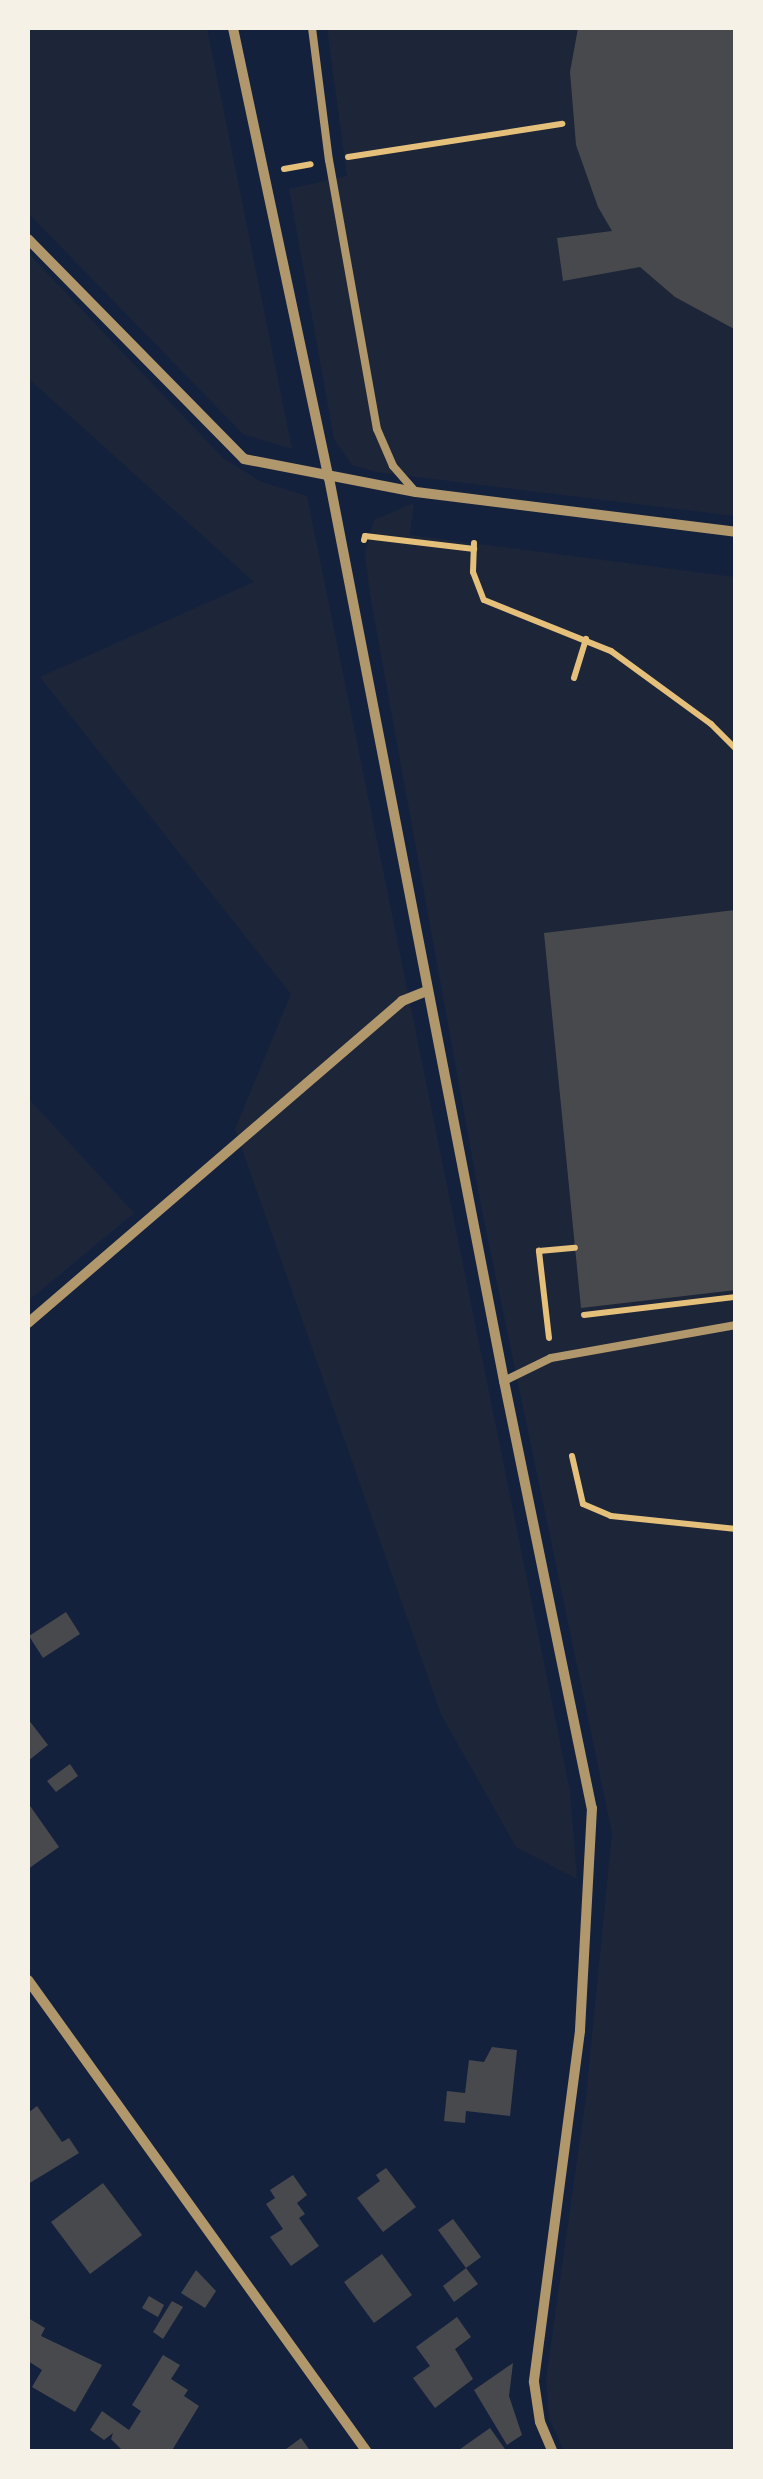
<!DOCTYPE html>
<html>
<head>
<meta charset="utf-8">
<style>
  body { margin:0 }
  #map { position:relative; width:763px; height:2479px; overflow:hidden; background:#14213d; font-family:Karla,sans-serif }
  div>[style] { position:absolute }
  .green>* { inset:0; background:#1d2539 }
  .building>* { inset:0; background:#48494c }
  .path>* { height:6px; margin:-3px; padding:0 3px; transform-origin:3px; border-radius:3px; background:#e5c07b }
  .service>* { height:8px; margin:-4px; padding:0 4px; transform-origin:4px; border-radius:4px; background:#b1986c }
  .minor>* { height:10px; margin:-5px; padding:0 5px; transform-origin:5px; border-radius:5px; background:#b1986c }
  span { translate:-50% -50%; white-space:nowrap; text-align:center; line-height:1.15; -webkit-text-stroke:8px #f6f1e7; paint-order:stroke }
  .frame { position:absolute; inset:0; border:30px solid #f6f1e7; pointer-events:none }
</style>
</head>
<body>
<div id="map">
  <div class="green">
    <div style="clip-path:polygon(28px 28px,207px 28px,292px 449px,243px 434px,28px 213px)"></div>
    <div style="clip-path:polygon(327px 28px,735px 28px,735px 516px,376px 472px,352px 465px,334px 439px,289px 189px,347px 176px)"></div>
    <div style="clip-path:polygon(28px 253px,223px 458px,261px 482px,307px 496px,570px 1791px,577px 1879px,516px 1847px,441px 1714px,235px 1129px,291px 994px,40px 677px,254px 582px,28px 378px)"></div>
    <div style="clip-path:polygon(414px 503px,410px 535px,735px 577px,735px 2451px,564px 2451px,549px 2418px,546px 2379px,586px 2097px,612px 1833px,481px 1206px,370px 595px,365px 553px,374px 520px)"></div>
    <div style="clip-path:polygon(28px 1098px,134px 1213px,28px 1301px)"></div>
  </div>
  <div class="building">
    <div style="clip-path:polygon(578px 28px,736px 28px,736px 330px,675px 297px,640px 267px,563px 281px,557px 238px,612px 231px,598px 207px,576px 145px,570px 72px)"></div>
    <div style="clip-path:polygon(735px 910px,736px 1290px,581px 1308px,544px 933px)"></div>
    <div style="clip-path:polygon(66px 1612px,80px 1634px,43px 1658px,29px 1636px)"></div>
    <div style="clip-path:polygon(28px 1719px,48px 1745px,28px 1761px)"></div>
    <div style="clip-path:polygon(70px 1764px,78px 1776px,56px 1792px,47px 1781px)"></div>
    <div style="clip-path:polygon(28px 1803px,59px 1847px,28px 1869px)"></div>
    <div style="clip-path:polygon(492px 2047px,517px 2050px,510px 2116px,466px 2111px,465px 2123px,444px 2121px,447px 2091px,465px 2093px,469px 2060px,484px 2062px)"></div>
    <div style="clip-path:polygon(37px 2106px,62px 2142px,69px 2138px,79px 2153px,28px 2184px,28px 2113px)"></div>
    <div style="clip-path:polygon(386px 2168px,416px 2207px,383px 2232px,357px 2198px,380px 2181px,376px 2175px)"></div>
    <div style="clip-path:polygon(293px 2175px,307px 2195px,297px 2203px,305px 2214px,299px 2218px,319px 2246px,291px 2266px,270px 2237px,283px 2229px,266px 2204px,275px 2198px,270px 2190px)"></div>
    <div style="clip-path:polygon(103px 2183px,142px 2235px,90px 2274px,51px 2222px)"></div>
    <div style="clip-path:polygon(453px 2219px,481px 2257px,466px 2268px,478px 2284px,454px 2302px,443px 2286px,466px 2268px,438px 2230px)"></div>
    <div style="clip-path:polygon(382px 2254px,412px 2295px,374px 2323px,344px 2282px)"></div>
    <div style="clip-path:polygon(196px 2270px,216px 2291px,205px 2308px,181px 2293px)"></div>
    <div style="clip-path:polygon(149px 2296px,164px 2305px,158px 2317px,142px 2308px)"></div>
    <div style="clip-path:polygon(172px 2301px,183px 2307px,163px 2339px,153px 2332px)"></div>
    <div style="clip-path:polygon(457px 2317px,471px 2337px,455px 2349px,473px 2379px,435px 2408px,413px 2378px,430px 2366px,416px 2347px)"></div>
    <div style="clip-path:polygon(28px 2318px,45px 2328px,41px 2336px,102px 2365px,75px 2412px,32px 2387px,42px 2370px,28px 2361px)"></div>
    <div style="clip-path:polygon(163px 2355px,180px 2365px,171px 2379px,188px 2390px,184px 2396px,199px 2406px,171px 2452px,124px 2452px,111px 2439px,113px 2433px,104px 2440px,90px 2430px,102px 2411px,129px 2430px,141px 2411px,132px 2405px)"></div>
    <div style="clip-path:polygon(513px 2363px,509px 2396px,522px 2435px,507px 2445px,474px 2390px)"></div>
    <div style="clip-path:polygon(490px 2428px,507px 2452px,456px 2452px)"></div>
    <div style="clip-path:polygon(301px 2438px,311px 2452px,282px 2452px)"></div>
  </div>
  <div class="path">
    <div style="left:348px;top:157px;width:217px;rotate:-8.8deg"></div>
    <div style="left:284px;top:169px;width:27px;rotate:-10deg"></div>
    <div style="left:364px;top:540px;width:4px;rotate:-76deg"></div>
    <div style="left:365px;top:536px;width:110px;rotate:6.8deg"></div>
    <div style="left:474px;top:543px;width:29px;rotate:92deg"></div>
    <div style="left:473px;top:572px;width:30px;rotate:69deg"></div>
    <div style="left:484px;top:600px;width:137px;rotate:21.9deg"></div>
    <div style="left:611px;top:651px;width:124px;rotate:36.1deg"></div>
    <div style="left:711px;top:724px;width:35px;rotate:45deg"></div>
    <div style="left:574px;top:678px;width:41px;rotate:-72.9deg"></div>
    <div style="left:584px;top:1315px;width:153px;rotate:-6.8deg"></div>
    <div style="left:549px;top:1338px;width:88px;rotate:-96.6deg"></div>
    <div style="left:539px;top:1251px;width:36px;rotate:-5deg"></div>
    <div style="left:572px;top:1456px;width:49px;rotate:77.1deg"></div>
    <div style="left:583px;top:1504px;width:30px;rotate:23deg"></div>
    <div style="left:611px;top:1516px;width:126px;rotate:5.9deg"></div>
  </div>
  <div class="service">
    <div style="left:312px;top:28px;width:133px;rotate:82.7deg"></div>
    <div style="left:329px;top:160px;width:273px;rotate:79.9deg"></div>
    <div style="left:377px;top:429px;width:40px;rotate:66.6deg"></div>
    <div style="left:393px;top:466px;width:35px;rotate:49deg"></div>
    <div style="left:504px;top:1381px;width:52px;rotate:-26.1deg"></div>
    <div style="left:551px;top:1358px;width:188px;rotate:-10.1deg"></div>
  </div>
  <div class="minor">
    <div style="left:233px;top:28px;width:460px;rotate:78deg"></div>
    <div style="left:329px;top:478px;width:920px;rotate:79.03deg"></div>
    <div style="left:504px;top:1381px;width:436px;rotate:78.4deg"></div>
    <div style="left:592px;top:1808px;width:223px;rotate:93.1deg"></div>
    <div style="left:580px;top:2031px;width:354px;rotate:97.5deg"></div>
    <div style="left:534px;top:2382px;width:40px;rotate:81.5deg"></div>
    <div style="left:540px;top:2422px;width:33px;rotate:67deg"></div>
    <div style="left:28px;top:239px;width:308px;rotate:45.5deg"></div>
    <div style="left:244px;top:459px;width:175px;rotate:10.9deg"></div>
    <div style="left:416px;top:492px;width:322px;rotate:7.1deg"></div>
    <div style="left:28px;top:1323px;width:494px;rotate:-40.7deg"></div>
    <div style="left:402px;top:1001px;width:27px;rotate:-22deg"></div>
    <div style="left:28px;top:1980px;width:581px;rotate:54.31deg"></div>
  </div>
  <div class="frame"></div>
</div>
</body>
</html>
